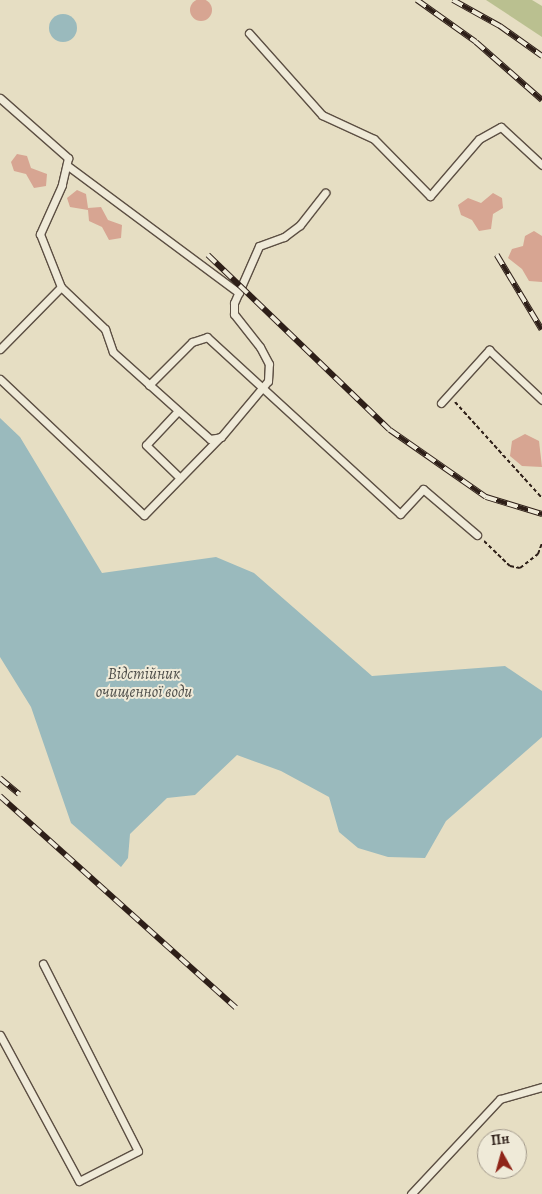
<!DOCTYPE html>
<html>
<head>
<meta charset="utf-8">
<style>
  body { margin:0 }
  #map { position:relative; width:542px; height:1194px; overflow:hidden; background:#e6dec3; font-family:Alegreya,serif }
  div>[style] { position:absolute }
  .green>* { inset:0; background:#bac090 }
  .water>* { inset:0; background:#9ababd }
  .round { border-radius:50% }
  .building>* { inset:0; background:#d7a592 }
  .path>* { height:2px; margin-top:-1px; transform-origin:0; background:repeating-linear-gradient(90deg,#2e1f18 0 4px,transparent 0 6.5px) }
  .roads { filter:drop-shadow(1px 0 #5c4f43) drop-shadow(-1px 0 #5c4f43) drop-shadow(0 1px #5c4f43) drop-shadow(0 -1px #5c4f43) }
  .lane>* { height:7px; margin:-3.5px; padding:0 3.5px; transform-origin:3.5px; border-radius:3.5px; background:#efead8 }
  .rail>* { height:5.5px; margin-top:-2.75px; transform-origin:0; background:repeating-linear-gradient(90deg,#efead8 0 11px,#2e1f18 0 22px); box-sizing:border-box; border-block:1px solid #2e1f18 }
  span { translate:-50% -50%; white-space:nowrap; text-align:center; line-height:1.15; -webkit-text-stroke:4px #efead8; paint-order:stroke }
  .water-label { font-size:16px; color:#4e4e4a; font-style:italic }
  .north { position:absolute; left:477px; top:1129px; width:50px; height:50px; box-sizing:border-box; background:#efead8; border:1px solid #a2998b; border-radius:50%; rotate:353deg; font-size:14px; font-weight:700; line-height:20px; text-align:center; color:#2e1f18 }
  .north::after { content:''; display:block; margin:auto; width:18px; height:22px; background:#8f2418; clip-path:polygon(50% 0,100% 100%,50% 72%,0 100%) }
</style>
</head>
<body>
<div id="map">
  <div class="green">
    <div style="clip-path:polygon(486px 0,532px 0,542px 6px,542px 37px)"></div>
  </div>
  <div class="water">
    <div class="round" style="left:49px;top:14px;width:28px;height:28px"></div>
    <div style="clip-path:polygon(0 418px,20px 437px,102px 573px,216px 557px,254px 573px,372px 676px,505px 666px,542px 691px,542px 737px,446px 821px,425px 858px,388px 857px,358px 848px,339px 832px,329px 797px,281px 771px,237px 755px,195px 795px,167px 798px,130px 834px,128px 858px,121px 867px,71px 823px,31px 707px,0 657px)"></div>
  </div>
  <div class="building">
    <div class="round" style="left:190px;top:-1px;width:22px;height:22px"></div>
    <div style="clip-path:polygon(17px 154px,27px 156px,31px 168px,47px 174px,46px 186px,34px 188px,26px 174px,14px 171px,11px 162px)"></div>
    <div style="clip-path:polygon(77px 190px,86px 194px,88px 208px,101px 207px,108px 220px,122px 225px,121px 238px,109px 240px,102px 227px,89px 221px,88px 210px,70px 207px,67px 198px)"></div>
    <div style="clip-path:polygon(493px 193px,502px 198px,503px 208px,493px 214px,491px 229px,479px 231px,472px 220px,461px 215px,458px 205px,468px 198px,481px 203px)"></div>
    <div style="clip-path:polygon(534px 231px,542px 236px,542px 282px,529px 281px,522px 269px,508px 258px,512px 249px,523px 246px,525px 236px)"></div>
    <div style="clip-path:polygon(525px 434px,539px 441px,542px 467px,522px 466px,510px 456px,512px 441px)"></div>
  </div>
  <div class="path">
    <div style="left:455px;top:402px;width:130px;rotate:47.8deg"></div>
    <div style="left:484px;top:541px;width:36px;rotate:44deg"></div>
    <div style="left:510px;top:566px;width:10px;rotate:11deg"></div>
    <div style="left:520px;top:568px;width:23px;rotate:-38deg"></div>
    <div style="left:538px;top:554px;width:12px;rotate:-70deg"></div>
  </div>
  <div class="roads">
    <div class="lane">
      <div style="left:249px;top:33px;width:110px;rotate:48.3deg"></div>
      <div style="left:322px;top:115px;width:57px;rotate:24.8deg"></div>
      <div style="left:374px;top:139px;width:80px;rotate:45.5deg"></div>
      <div style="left:430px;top:196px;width:75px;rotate:-49.3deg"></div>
      <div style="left:479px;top:139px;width:25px;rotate:-29deg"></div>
      <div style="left:501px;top:127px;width:56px;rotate:42.8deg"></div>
      <div style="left:0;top:98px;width:91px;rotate:41.4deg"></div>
      <div style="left:68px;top:158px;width:28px;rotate:103deg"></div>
      <div style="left:62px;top:185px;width:54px;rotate:114.2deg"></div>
      <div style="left:40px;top:234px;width:57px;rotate:68.4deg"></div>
      <div style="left:61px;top:287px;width:61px;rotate:43.7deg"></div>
      <div style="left:105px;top:329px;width:24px;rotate:71deg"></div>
      <div style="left:113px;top:352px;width:130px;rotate:41.9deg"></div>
      <div style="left:210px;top:439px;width:11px;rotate:-10deg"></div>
      <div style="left:221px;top:437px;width:73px;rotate:-50deg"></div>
      <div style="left:268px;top:381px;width:17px;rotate:-87deg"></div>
      <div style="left:269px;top:364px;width:19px;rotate:-118deg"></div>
      <div style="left:260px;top:347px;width:42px;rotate:-128.2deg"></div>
      <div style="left:234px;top:314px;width:11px;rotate:-90deg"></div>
      <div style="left:234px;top:303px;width:62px;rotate:-66.3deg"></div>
      <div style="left:259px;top:246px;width:27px;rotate:-20deg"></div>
      <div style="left:284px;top:237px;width:20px;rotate:-37deg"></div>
      <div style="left:300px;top:225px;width:41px;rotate:-52deg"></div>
      <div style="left:68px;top:166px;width:213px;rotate:36.6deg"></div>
      <div style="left:0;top:349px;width:87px;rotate:-45.5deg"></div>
      <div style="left:0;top:379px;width:198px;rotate:43.4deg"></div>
      <div style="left:144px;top:515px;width:109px;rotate:-45.7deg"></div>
      <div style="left:149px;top:385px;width:61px;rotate:-45deg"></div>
      <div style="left:192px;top:342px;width:16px;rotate:-18deg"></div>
      <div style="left:207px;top:337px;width:262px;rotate:42.5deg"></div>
      <div style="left:400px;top:514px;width:34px;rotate:-47deg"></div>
      <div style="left:423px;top:489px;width:71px;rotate:40.4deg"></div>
      <div style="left:441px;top:403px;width:72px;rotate:-47.8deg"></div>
      <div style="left:489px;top:350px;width:73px;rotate:43.3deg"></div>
      <div style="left:177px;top:412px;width:45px;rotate:133.2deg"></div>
      <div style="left:146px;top:445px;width:47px;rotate:44.1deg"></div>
      <div style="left:0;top:1035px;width:166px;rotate:61.6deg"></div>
      <div style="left:79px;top:1181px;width:66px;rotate:-27deg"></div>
      <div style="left:138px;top:1151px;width:210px;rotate:-116.9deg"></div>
      <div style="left:411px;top:1194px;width:130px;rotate:-46.9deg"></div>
      <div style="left:500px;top:1099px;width:44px;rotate:-15.9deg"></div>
    </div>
  </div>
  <div class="rail">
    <div style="left:417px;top:0;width:72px;rotate:35.4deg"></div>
    <div style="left:476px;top:42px;width:88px;rotate:41.3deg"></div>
    <div style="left:453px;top:0;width:54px;rotate:29deg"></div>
    <div style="left:500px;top:26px;width:52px;rotate:35.5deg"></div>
    <div style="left:208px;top:255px;width:252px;rotate:43.9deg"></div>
    <div style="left:390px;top:430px;width:117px;rotate:34.9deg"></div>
    <div style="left:486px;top:497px;width:59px;rotate:16.9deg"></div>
    <div style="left:497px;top:255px;width:87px;rotate:59deg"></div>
    <div style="left:0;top:778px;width:25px;rotate:40deg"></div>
    <div style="left:0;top:796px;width:317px;rotate:41.9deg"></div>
  </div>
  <div class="water-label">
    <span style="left:144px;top:683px">Відстійник<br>очищенної води</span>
  </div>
  <div class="north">Пн</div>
</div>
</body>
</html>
